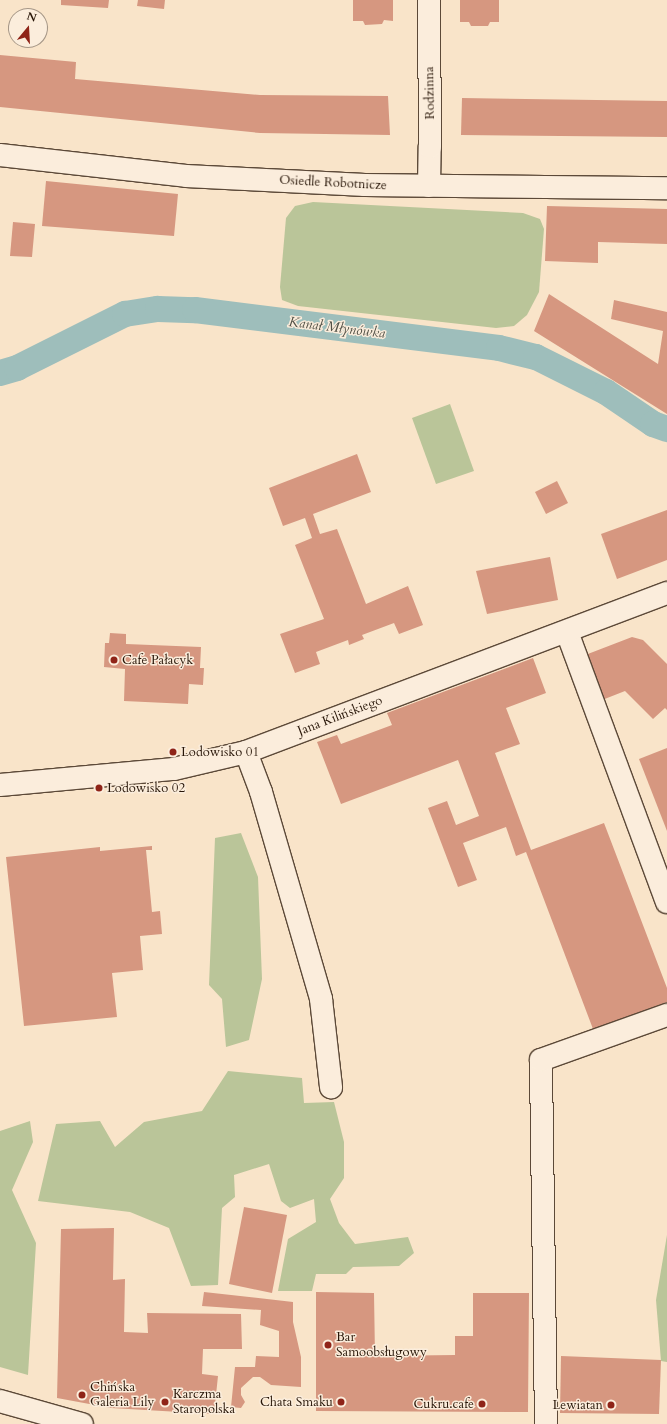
<!DOCTYPE html>
<html>
<head>
<meta charset="utf-8">
<style>
  body { margin:0 }
  #map { position:relative; width:667px; height:1424px; overflow:hidden; background:#f9e4c9; font-family:Cardo,serif }
  div>[style] { position:absolute }
  .green>* { inset:0; background:#bac599 }
  .canal>* { height:26px; margin:-13px; padding:0 13px; transform-origin:13px; border-radius:13px; background:#9ebebb }
  .building>* { inset:0; background:#d69780 }
  .roads { filter:drop-shadow(1px 0 #5c4938) drop-shadow(-1px 0 #5c4938) drop-shadow(0 1px #5c4938) drop-shadow(0 -1px #5c4938) }
  .minor>* { height:22px; margin:-11px; padding:0 11px; transform-origin:11px; border-radius:11px; background:#fbeddc }
  .dots>* { width:11px; height:11px; translate:-50% -50%; box-sizing:border-box; border:2px solid #fbeddc; border-radius:50% }
  span { translate:-50% -50%; white-space:nowrap; text-align:center; line-height:1.15; -webkit-text-stroke:3px #fbeddc; paint-order:stroke }
  .street-label { font-size:13px; color:#271507 }
  .poi-label { font-size:13px; color:#271507 }
  .left { translate:0 -50%; text-align:left }
  .right { translate:-100% -50%; text-align:right }
  .water-label { font-size:14px; color:#515046; font-style:italic }
  .north { position:absolute; left:8px; top:8px; width:40px; height:40px; box-sizing:border-box; background:#fbeddc; border:1px solid #a69787; border-radius:50%; rotate:18deg; font-size:11px; font-weight:700; line-height:16px; text-align:center; color:#271507 }
  .north::after { content:''; display:block; margin:auto; width:14px; height:18px; background:#8f2418; clip-path:polygon(50% 0,100% 100%,50% 72%,0 100%) }
</style>
</head>
<body>
<div id="map">
  <div class="green">
    <div style="clip-path:polygon(313px 202px,523px 213px,540px 219px,544px 229px,539px 292px,527px 315px,514px 326px,496px 328px,298px 306px,282px 300px,280px 287px,286px 218px,295px 206px)"></div>
    <div style="clip-path:polygon(450px 404px,474px 471px,436px 484px,412px 418px)"></div>
    <div style="clip-path:polygon(241px 833px,258px 877px,262px 979px,249px 1040px,226px 1047px,222px 999px,209px 985px,215px 838px)"></div>
    <div style="clip-path:polygon(228px 1071px,302px 1078px,304px 1103px,334px 1102px,344px 1142px,344px 1178px,330px 1199px,339px 1223px,355px 1244px,408px 1237px,414px 1253px,399px 1266px,353px 1267px,346px 1274px,316px 1274px,312px 1291px,278px 1291px,288px 1239px,316px 1222px,314px 1199px,290px 1208px,281px 1201px,269px 1164px,234px 1175px,235px 1197px,222px 1208px,218px 1285px,191px 1286px,169px 1228px,130px 1212px,38px 1201px,56px 1124px,100px 1121px,115px 1147px,144px 1122px,202px 1111px)"></div>
    <div style="clip-path:polygon(30px 1121px,33px 1142px,12px 1190px,36px 1243px,28px 1375px,0 1367px,0 1131px)"></div>
    <div style="clip-path:polygon(667px 1235px,667px 1362px,661px 1361px,656px 1300px)"></div>
  </div>
  <div class="canal">
    <div style="left:0;top:373px;width:18px;rotate:-16deg"></div>
    <div style="left:17px;top:368px;width:121px;rotate:-26.6deg"></div>
    <div style="left:125px;top:314px;width:33px;rotate:-9deg"></div>
    <div style="left:158px;top:309px;width:37px;rotate:2deg"></div>
    <div style="left:195px;top:310px;width:306px;rotate:7.1deg"></div>
    <div style="left:499px;top:348px;width:38px;rotate:14deg"></div>
    <div style="left:536px;top:357px;width:78px;rotate:26.6deg"></div>
    <div style="left:606px;top:392px;width:57px;rotate:34.2deg"></div>
    <div style="left:653px;top:424px;width:15px;rotate:20deg"></div>
  </div>
  <div class="building">
    <div style="clip-path:polygon(61px 0,109px 0,108px 8px,61px 5px)"></div>
    <div style="clip-path:polygon(138px 0,165px 0,164px 9px,137px 6px)"></div>
    <div style="clip-path:polygon(353px 0,393px 0,393px 21px,384px 20px,382px 24px,365px 25px,363px 21px,353px 21px)"></div>
    <div style="clip-path:polygon(460px 0,499px 0,499px 22px,490px 22px,488px 26px,471px 26px,469px 22px,460px 22px)"></div>
    <div style="clip-path:polygon(0 55px,76px 62px,75px 79px,260px 95px,388px 96px,390px 135px,260px 133px,0 107px)"></div>
    <div style="clip-path:polygon(462px 98px,667px 101px,667px 137px,461px 135px)"></div>
    <div style="clip-path:polygon(46px 181px,178px 194px,174px 236px,42px 226px)"></div>
    <div style="clip-path:polygon(547px 206px,667px 209px,667px 244px,598px 242px,598px 263px,545px 261px)"></div>
    <div style="clip-path:polygon(13px 222px,35px 224px,32px 257px,10px 256px)"></div>
    <div style="clip-path:polygon(549px 294px,658px 364px,663px 331px,611px 319px,614px 300px,667px 312px,667px 414px,534px 331px)"></div>
    <div style="clip-path:polygon(357px 454px,371px 492px,313px 514px,320px 534px,337px 529px,366px 604px,408px 586px,423px 625px,399px 634px,394px 623px,362px 635px,364px 639px,349px 645px,348px 640px,316px 652px,320px 664px,295px 673px,280px 634px,324px 619px,295px 545px,312px 538px,305px 518px,283px 526px,269px 488px)"></div>
    <div style="clip-path:polygon(557px 481px,568px 503px,546px 514px,535px 492px)"></div>
    <div style="clip-path:polygon(667px 510px,667px 560px,617px 579px,601px 534px)"></div>
    <div style="clip-path:polygon(550px 557px,558px 600px,487px 614px,476px 571px)"></div>
    <div style="clip-path:polygon(110px 633px,126px 634px,126px 644px,201px 647px,200px 668px,204px 668px,203px 685px,189px 684px,188px 704px,124px 701px,125px 669px,104px 667px,105px 643px,109px 643px)"></div>
    <div style="clip-path:polygon(632px 637px,643px 640px,667px 664px,667px 710px,665px 708px,653px 719px,625px 691px,597px 702px,580px 657px)"></div>
    <div style="clip-path:polygon(533px 658px,546px 693px,506px 708px,520px 744px,495px 753px,531px 850px,604px 823px,667px 988px,667px 1002px,593px 1029px,526px 852px,516px 856px,506px 827px,463px 843px,477px 880px,458px 887px,428px 808px,447px 801px,456px 825px,479px 816px,458px 760px,341px 804px,317px 742px,337px 735px,341px 744px,392px 725px,387px 713px)"></div>
    <div style="clip-path:polygon(667px 748px,667px 831px,639px 759px)"></div>
    <div style="clip-path:polygon(152px 846px,152px 850px,146px 850px,152px 912px,160px 911px,162px 934px,140px 936px,143px 970px,112px 973px,117px 1017px,24px 1026px,6px 857px,100px 847px,100px 851px)"></div>
    <div style="clip-path:polygon(244px 1207px,287px 1215px,272px 1293px,229px 1284px)"></div>
    <div style="clip-path:polygon(114px 1228px,113px 1280px,125px 1279px,124px 1332px,148px 1333px,147px 1313px,241px 1314px,242px 1349px,203px 1349px,202px 1374px,218px 1376px,214px 1414px,111px 1408px,57px 1398px,61px 1229px)"></div>
    <div style="clip-path:polygon(204px 1292px,293px 1302px,293px 1322px,301px 1357px,301px 1387px,271px 1385px,260px 1377px,253px 1377px,241px 1388px,241px 1395px,245px 1402px,241px 1408px,231px 1407px,235px 1367px,255px 1367px,256px 1356px,279px 1357px,279px 1331px,260px 1325px,261px 1310px,202px 1306px)"></div>
    <div style="clip-path:polygon(316px 1292px,374px 1293px,375px 1356px,455px 1355px,455px 1336px,473px 1336px,473px 1293px,529px 1293px,528px 1412px,316px 1411px)"></div>
    <div style="clip-path:polygon(561px 1356px,661px 1360px,659px 1414px,560px 1413px)"></div>
  </div>
  <div class="roads">
    <div class="minor">
      <div style="left:0;top:155px;width:187px;rotate:6.4deg"></div>
      <div style="left:186px;top:176px;width:179px;rotate:2.9deg"></div>
      <div style="left:365px;top:185px;width:302px;rotate:0.6deg"></div>
      <div style="left:429px;top:186px;width:39px;rotate:-89deg"></div>
      <div style="left:430px;top:147px;width:147px;rotate:-90.4deg"></div>
      <div style="left:567px;top:632px;width:288px;rotate:69.7deg"></div>
      <div style="left:246px;top:752px;width:43px;rotate:69.4deg"></div>
      <div style="left:261px;top:792px;width:216px;rotate:73.8deg"></div>
      <div style="left:321px;top:999px;width:89px;rotate:83.5deg"></div>
      <div style="left:0;top:785px;width:175px;rotate:-5.3deg"></div>
      <div style="left:174px;top:769px;width:74px;rotate:-13.3deg"></div>
      <div style="left:246px;top:752px;width:450px;rotate:-20.7deg"></div>
      <div style="left:0;top:1401px;width:85px;rotate:15.7deg"></div>
      <div style="left:546px;top:1424px;width:364px;rotate:-90.8deg"></div>
      <div style="left:541px;top:1060px;width:134px;rotate:-19.7deg"></div>
    </div>
  </div>
  <div class="dots">
    <div style="left:114px;top:660px;background:#8f2418"></div>
    <div style="left:173px;top:752px;background:#8f2418"></div>
    <div style="left:99px;top:788px;background:#8f2418"></div>
    <div style="left:328px;top:1345px;background:#8f2418"></div>
    <div style="left:82px;top:1395px;background:#8f2418"></div>
    <div style="left:165px;top:1402px;background:#8f2418"></div>
    <div style="left:341px;top:1402px;background:#8f2418"></div>
    <div style="left:482px;top:1404px;background:#8f2418"></div>
    <div style="left:611px;top:1405px;background:#8f2418"></div>
  </div>
  <div class="street-label">
    <span style="left:430px;top:93px;rotate:-91deg">Rodzinna</span>
    <span style="left:333px;top:183px;rotate:3deg">Osiedle Robotnicze</span>
    <span style="left:340px;top:716px;rotate:-21deg">Jana Kilińskiego</span>
  </div>
  <div class="poi-label">
    <span class="left" style="left:122px;top:660px">Cafe Pałacyk</span>
    <span class="left" style="left:181px;top:752px">Lodowisko 01</span>
    <span class="left" style="left:107px;top:788px">Lodowisko 02</span>
    <span class="left" style="left:336px;top:1345px">Bar<br>Samoobsługowy</span>
    <span class="left" style="left:90px;top:1395px">Chińska<br>Galeria Lily</span>
    <span class="left" style="left:173px;top:1402px">Karczma<br>Staropolska</span>
    <span class="right" style="left:333px;top:1402px">Chata Smaku</span>
    <span class="right" style="left:474px;top:1404px">Cukru.cafe</span>
    <span class="right" style="left:603px;top:1405px">Lewiatan</span>
  </div>
  <div class="water-label">
    <span style="left:337px;top:328px;rotate:7deg">Kanał Młynówka</span>
  </div>
  <div class="north">N</div>
</div>
</body>
</html>
